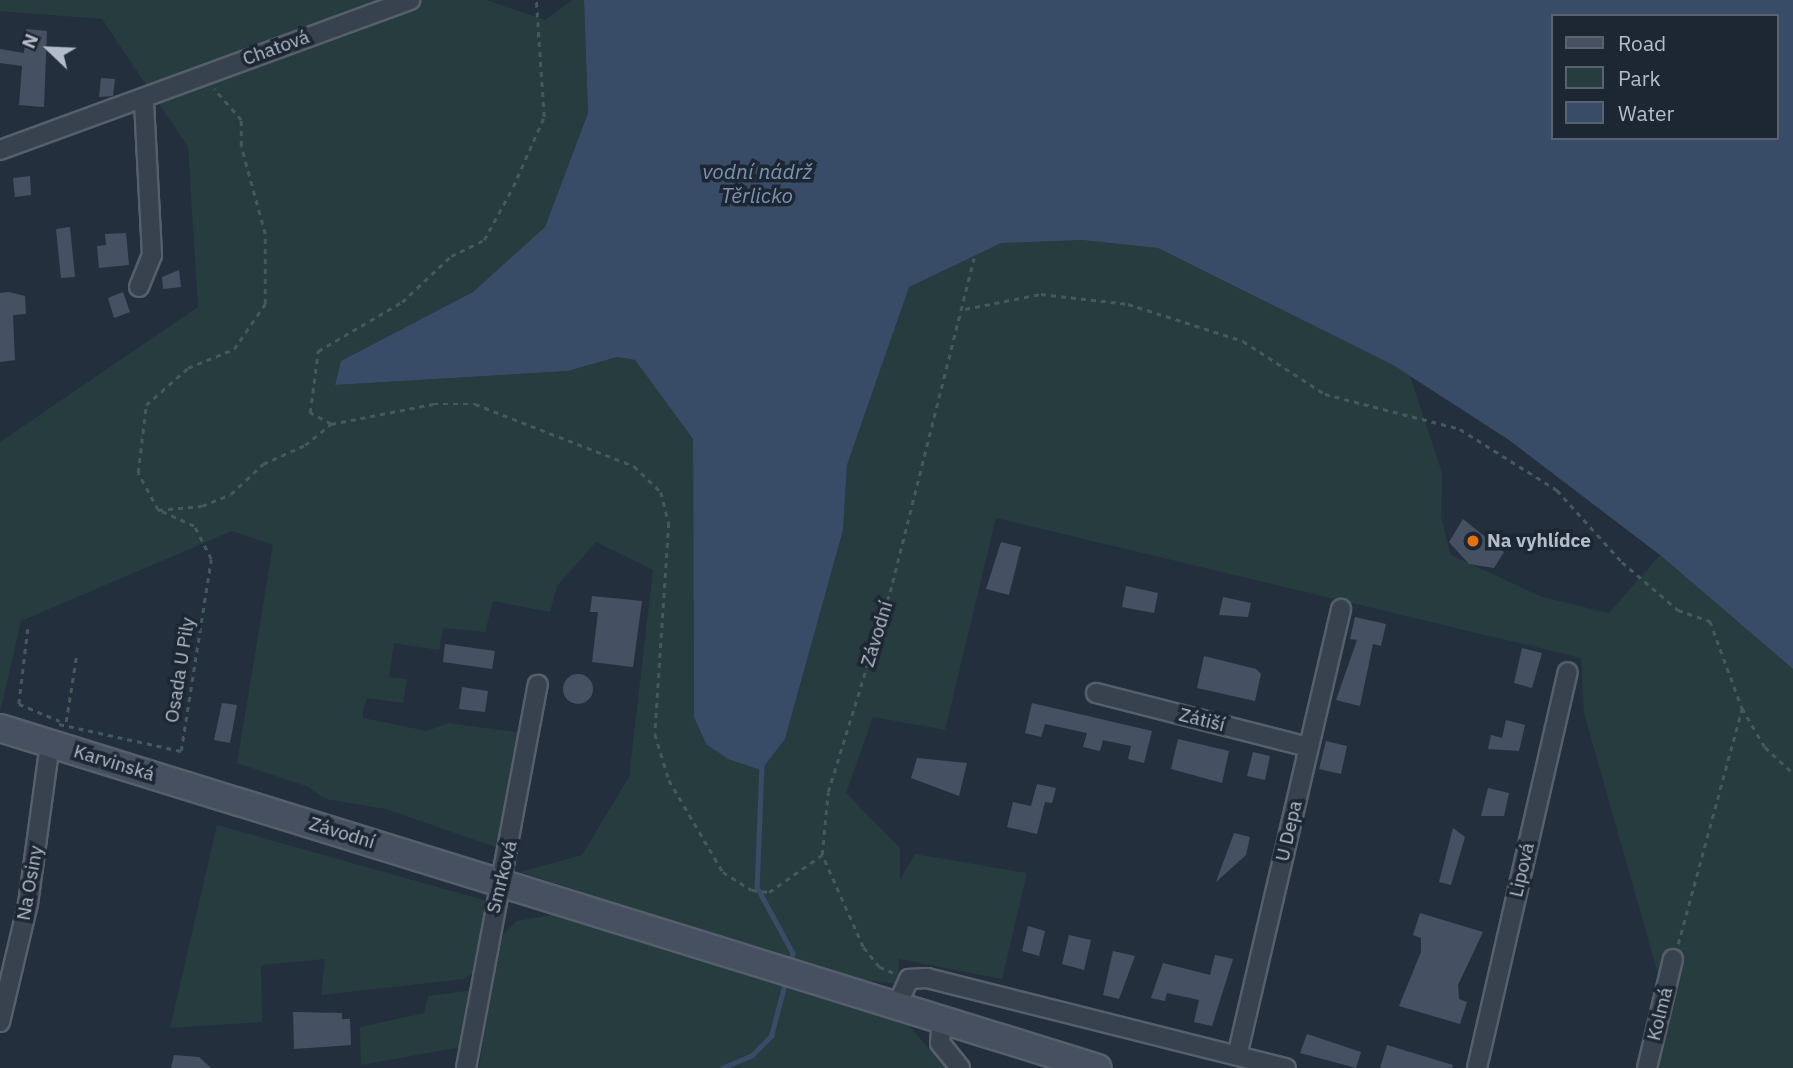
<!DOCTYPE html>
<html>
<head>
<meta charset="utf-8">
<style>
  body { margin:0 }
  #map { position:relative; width:1793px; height:1068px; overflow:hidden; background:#242f3e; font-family:"IBM Plex Sans",sans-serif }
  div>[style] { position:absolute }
  .green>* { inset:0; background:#263c3f }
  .water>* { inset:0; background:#394c67 }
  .stream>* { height:4.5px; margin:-2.25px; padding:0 2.25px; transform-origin:2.25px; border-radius:2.25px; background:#394c67 }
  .building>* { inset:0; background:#455162 }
  .round { border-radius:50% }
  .path>* { height:2.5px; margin-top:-1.25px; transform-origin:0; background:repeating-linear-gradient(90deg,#44595c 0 5px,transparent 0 10px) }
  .roads { filter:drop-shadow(2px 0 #565f6c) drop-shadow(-2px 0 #565f6c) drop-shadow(0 2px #565f6c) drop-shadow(0 -2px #565f6c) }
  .street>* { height:18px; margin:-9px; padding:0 9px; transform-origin:9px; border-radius:9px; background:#38414e }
  .secondary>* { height:26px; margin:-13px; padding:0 13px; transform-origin:13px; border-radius:13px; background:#465061 }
  .dots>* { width:19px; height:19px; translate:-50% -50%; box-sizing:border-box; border:4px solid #1d2633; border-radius:50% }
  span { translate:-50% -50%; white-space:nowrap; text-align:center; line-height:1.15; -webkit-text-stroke:7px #1d2633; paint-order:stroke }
  .street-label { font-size:19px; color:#b4bcc9 }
  .poi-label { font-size:19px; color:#b4bcc9; font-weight:700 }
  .left { translate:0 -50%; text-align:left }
  .water-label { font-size:21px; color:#7c92b1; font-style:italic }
  .legend { position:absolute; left:1551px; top:14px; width:228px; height:126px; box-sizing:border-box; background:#1d2633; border:2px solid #59626f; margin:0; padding:9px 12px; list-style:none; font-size:21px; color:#b4bcc9 }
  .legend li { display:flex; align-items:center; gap:14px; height:35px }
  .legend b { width:35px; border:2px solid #59626f }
  .north { position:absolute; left:14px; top:14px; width:70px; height:70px; -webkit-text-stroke:5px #1d2633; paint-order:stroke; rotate:293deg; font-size:19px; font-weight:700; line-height:28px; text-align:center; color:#b4bcc9 }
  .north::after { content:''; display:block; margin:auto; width:24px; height:32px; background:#b4bcc9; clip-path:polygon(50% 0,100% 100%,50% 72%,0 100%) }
</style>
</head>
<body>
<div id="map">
  <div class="green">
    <div style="clip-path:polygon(0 0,487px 0,545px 20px,572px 0,584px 0,588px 113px,545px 227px,473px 292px,341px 361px,335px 385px,568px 371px,617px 357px,635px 360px,693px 439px,694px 717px,706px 744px,785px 739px,843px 530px,847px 465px,909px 286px,1001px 243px,1082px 240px,1158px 248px,1393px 365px,1410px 376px,1442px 473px,1441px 517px,1451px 555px,1542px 597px,1609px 613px,1660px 555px,1793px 669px,1793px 1068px,1651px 1068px,1659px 977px,1584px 713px,1581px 658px,996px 518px,945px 730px,873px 717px,846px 793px,900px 848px,900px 880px,915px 854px,1027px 873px,1002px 979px,899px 959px,898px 984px,855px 979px,520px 872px,582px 855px,629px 777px,653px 570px,596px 542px,557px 586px,550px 612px,493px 601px,485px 632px,443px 628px,439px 650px,394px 643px,389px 677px,407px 679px,403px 703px,367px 698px,363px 710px,363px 718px,427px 731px,448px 723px,523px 733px,504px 850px,386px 809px,326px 799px,306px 786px,237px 763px,273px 545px,232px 531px,21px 621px,0 713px,0 442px,198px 307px,188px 147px,102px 19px,0 11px)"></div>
    <div style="clip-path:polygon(217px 825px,491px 902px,476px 971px,464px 979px,321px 995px,325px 959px,261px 965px,262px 1022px,170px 1028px)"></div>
    <div style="clip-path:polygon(564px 913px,903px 1018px,945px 1068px,479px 1068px,494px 962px,504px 934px,516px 921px)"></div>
    <div style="clip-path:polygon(473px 990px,467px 1046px,361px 1065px,360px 1027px,424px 1013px,428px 996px)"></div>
  </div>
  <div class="water">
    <div style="clip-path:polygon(evenodd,584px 0,1793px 0,1793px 669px,1660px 555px,1509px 440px,1393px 365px,1158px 248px,1082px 240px,1001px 243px,909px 287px,847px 465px,843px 530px,785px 739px,761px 770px,728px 759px,706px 744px,694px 717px,693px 439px,635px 360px,617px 357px,568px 371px,335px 385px,341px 361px,473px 292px,545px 227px,588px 113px,584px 0,1553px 16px,1777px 16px,1777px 138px,1553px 138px,1553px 16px)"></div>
  </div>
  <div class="stream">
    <div style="left:762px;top:765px;width:122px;rotate:92.3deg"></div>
    <div style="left:757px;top:887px;width:75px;rotate:61.4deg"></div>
    <div style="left:793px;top:953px;width:11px;rotate:105deg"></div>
    <div style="left:722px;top:1068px;width:33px;rotate:-23deg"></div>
    <div style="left:752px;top:1055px;width:27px;rotate:-45deg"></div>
    <div style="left:771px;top:1036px;width:59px;rotate:-75.3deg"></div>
  </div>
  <div class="building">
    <div style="clip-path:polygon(26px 29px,47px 31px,44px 107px,19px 105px,22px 66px,0 63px,0 49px,24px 53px)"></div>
    <div style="clip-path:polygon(101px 78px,115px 79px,113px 96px,99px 97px)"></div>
    <div style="clip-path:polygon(30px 176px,31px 195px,15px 197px,13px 178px)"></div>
    <div style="clip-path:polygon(70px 227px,75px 277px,61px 278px,56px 229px)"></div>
    <div style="clip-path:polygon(126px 233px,129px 265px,99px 268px,97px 246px,106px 245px,105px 234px)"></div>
    <div style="clip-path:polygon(179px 270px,181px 287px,163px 289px,162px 277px)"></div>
    <div style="clip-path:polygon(9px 292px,25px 296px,26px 314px,13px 315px,15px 360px,0 362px,0 293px)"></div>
    <div style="clip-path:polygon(123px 292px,130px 312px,114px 318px,108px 298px)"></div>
    <div style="clip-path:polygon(1463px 519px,1504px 552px,1494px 568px,1469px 564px,1449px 542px)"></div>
    <div style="clip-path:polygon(1001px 542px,1021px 547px,1009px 595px,986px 589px)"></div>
    <div style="clip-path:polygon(1126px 586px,1158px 593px,1154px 613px,1122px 607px)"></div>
    <div style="clip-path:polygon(592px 596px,642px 601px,633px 667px,592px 662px,598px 612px,590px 612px)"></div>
    <div style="clip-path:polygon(1223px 597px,1251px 603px,1248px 617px,1219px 615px)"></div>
    <div style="clip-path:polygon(1355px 617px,1386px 624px,1381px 646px,1373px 644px,1360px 706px,1336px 700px,1357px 640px,1350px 639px)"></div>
    <div style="clip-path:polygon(445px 644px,495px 651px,492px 669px,443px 662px)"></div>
    <div style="clip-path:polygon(1522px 648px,1542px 653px,1532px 688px,1514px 683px)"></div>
    <div style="clip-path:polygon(1204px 656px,1256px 669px,1261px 674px,1255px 701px,1197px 688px)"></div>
    <div class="round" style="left:563px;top:674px;width:30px;height:30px"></div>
    <div style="clip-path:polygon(462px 687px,488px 691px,485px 712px,459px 709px)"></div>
    <div style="clip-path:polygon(222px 703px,237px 705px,230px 743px,214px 740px)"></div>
    <div style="clip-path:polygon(1032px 703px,1152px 731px,1144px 763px,1128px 759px,1131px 746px,1103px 740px,1100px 751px,1083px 747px,1087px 733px,1045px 724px,1041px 737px,1025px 733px)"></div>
    <div style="clip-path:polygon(1506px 720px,1525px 725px,1519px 751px,1488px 749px,1491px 735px,1502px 738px)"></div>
    <div style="clip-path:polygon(1178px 739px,1229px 751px,1222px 783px,1171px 769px)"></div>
    <div style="clip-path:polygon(1326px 741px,1347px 746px,1341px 774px,1319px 769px)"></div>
    <div style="clip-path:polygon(1253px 752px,1270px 756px,1265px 780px,1247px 776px)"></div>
    <div style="clip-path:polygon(917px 758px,967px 763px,959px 796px,911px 778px)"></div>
    <div style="clip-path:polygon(1037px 784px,1056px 788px,1052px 803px,1045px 802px,1037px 834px,1007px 827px,1013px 802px,1031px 806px)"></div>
    <div style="clip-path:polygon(1488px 788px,1509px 793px,1504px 816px,1481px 816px)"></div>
    <div style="clip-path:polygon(1453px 828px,1465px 837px,1451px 885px,1439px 882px)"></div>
    <div style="clip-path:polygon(1234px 833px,1250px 837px,1246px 855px,1216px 882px)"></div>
    <div style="clip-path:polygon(1420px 913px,1483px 932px,1458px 985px,1459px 999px,1467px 1002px,1460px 1024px,1399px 1006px,1421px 952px,1421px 938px,1413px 935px)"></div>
    <div style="clip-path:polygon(1028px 926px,1045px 931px,1039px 956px,1022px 951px)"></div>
    <div style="clip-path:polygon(1069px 935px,1091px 940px,1084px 970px,1062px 964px)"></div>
    <div style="clip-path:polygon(1113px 951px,1135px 956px,1119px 999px,1103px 995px)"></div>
    <div style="clip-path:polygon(1215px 955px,1233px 959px,1212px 1026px,1194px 1022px,1199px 1000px,1167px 993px,1165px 1001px,1151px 998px,1163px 963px,1210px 975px)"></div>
    <div style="clip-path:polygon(293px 1012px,342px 1013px,342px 1019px,350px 1019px,351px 1045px,294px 1049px)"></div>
    <div style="clip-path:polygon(1307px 1034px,1361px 1052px,1356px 1068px,1300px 1053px)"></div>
    <div style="clip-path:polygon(1387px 1045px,1453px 1065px,1452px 1068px,1380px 1068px)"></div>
    <div style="clip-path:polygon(174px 1055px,199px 1057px,211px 1068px,171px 1068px)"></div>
  </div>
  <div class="path">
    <div style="left:965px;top:309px;width:77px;rotate:-11.2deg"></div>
    <div style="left:1041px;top:294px;width:88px;rotate:6.6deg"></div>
    <div style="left:1128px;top:304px;width:121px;rotate:17.8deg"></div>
    <div style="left:1243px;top:341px;width:98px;rotate:32.9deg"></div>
    <div style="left:1325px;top:394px;width:139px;rotate:14.5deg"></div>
    <div style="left:1460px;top:429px;width:115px;rotate:32.2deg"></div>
    <div style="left:1557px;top:490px;width:97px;rotate:47.9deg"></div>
    <div style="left:1622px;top:562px;width:74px;rotate:40.6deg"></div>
    <div style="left:1678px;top:610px;width:34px;rotate:19deg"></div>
    <div style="left:1710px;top:621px;width:93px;rotate:69.8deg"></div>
    <div style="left:1742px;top:708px;width:45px;rotate:59.5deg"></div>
    <div style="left:1765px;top:747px;width:38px;rotate:43deg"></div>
    <div style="left:331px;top:424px;width:24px;rotate:-152deg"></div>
    <div style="left:310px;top:413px;width:63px;rotate:-82.6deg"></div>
    <div style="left:318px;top:351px;width:97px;rotate:-30.3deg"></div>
    <div style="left:402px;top:302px;width:67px;rotate:-43.2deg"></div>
    <div style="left:451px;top:256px;width:37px;rotate:-26deg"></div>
    <div style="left:484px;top:240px;width:60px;rotate:-61.3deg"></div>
    <div style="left:513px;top:187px;width:77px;rotate:-66.1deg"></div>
    <div style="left:544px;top:117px;width:117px;rotate:-93.9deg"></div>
    <div style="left:158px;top:510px;width:44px;rotate:-5.2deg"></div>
    <div style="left:202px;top:506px;width:31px;rotate:-22deg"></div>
    <div style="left:231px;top:494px;width:44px;rotate:-43.2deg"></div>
    <div style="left:263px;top:464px;width:46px;rotate:-24.3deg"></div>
    <div style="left:305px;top:445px;width:33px;rotate:-39deg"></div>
    <div style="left:331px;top:424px;width:104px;rotate:-11.1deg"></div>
    <div style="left:433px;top:404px;width:42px"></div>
    <div style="left:475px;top:404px;width:171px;rotate:21.3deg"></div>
    <div style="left:634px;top:466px;width:37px;rotate:44deg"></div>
    <div style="left:661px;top:492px;width:32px;rotate:76deg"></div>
    <div style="left:669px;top:523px;width:211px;rotate:93.8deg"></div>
    <div style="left:655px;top:734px;width:48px;rotate:73.1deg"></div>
    <div style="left:669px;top:780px;width:107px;rotate:59.6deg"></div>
    <div style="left:723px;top:872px;width:34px;rotate:32deg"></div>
    <div style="left:752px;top:890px;width:17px;rotate:7deg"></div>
    <div style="left:769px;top:892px;width:65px;rotate:-34.9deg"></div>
    <div style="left:28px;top:629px;width:76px;rotate:96.8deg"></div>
    <div style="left:19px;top:704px;width:44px;rotate:22.5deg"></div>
    <div style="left:66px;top:722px;width:65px;rotate:-81.1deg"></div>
    <div style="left:59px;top:724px;width:125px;rotate:12.5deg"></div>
    <div style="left:181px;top:751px;width:194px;rotate:-81.1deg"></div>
    <div style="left:211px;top:559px;width:37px;rotate:-117deg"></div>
    <div style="left:194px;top:526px;width:39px;rotate:-156deg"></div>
    <div style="left:158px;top:510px;width:42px;rotate:-118.4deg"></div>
    <div style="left:138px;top:473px;width:68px;rotate:-83.3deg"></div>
    <div style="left:146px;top:405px;width:56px;rotate:-41.4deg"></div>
    <div style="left:188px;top:368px;width:50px;rotate:-22.4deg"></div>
    <div style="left:234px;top:349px;width:55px;rotate:-55.4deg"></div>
    <div style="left:265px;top:304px;width:70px;rotate:-90deg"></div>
    <div style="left:265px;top:234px;width:91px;rotate:-105.3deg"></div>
    <div style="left:241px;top:146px;width:26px;rotate:-90deg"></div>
    <div style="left:241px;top:120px;width:41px;rotate:-131.1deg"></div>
    <div style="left:1678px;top:944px;width:245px;rotate:-74.8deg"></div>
    <div style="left:893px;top:973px;width:15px;rotate:-157deg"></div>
    <div style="left:879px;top:967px;width:26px;rotate:-129deg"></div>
    <div style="left:863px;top:947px;width:101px;rotate:-114deg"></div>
    <div style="left:822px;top:855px;width:63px;rotate:-84.6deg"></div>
    <div style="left:828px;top:792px;width:209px;rotate:-72.8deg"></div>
    <div style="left:890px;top:592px;width:344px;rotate:-75.9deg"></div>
  </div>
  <div class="roads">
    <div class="street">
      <div style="left:0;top:150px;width:437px;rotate:-20.1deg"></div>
      <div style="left:139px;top:287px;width:35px;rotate:-68deg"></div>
      <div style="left:152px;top:255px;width:155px;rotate:-93deg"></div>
      <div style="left:1096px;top:693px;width:219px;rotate:14.3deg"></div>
      <div style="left:897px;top:1005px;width:29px;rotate:-65deg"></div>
      <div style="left:909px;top:979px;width:18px;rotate:-3deg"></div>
      <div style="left:927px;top:978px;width:370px;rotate:14.1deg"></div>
      <div style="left:942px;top:1020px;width:23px;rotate:95deg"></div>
      <div style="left:940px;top:1043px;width:32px;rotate:51deg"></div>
      <div style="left:0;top:1022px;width:121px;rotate:-76.7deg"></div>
      <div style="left:28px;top:904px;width:162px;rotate:-82.2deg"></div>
      <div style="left:1238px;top:1052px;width:455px;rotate:-76.9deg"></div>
      <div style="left:466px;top:1068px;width:390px;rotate:-79.4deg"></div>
      <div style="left:1477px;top:1068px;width:406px;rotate:-77.1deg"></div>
      <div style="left:1647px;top:1068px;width:112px;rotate:-76.6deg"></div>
    </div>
    <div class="secondary">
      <div style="left:0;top:728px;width:1149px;rotate:17.21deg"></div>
    </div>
  </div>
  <div class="dots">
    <div style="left:1473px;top:541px;background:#e8710a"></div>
  </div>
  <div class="street-label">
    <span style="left:276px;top:48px;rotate:-20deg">Chatová</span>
    <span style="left:877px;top:634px;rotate:-73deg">Závodní</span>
    <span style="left:180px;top:670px;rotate:-81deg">Osada U Pily</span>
    <span style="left:1202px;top:720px;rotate:14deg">Zátiší</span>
    <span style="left:114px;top:763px;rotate:17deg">Karvinská</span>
    <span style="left:1289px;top:831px;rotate:-77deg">U Depa</span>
    <span style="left:342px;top:833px;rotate:17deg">Závodní</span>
    <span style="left:1522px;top:870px;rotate:-77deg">Lipová</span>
    <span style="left:502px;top:877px;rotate:-76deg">Smrková</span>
    <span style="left:30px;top:883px;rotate:-80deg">Na Osiny</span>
    <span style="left:1660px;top:1014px;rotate:-76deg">Kolmá</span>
  </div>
  <div class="poi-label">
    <span class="left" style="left:1487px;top:541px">Na vyhlídce</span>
  </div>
  <div class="water-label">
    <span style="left:757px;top:183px">vodní nádrž<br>Těrlicko</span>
  </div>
  <ul class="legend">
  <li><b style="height:9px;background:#465061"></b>Road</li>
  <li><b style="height:19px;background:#263c3f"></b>Park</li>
  <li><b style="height:19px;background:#394c67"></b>Water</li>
  </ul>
  <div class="north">N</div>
</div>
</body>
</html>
